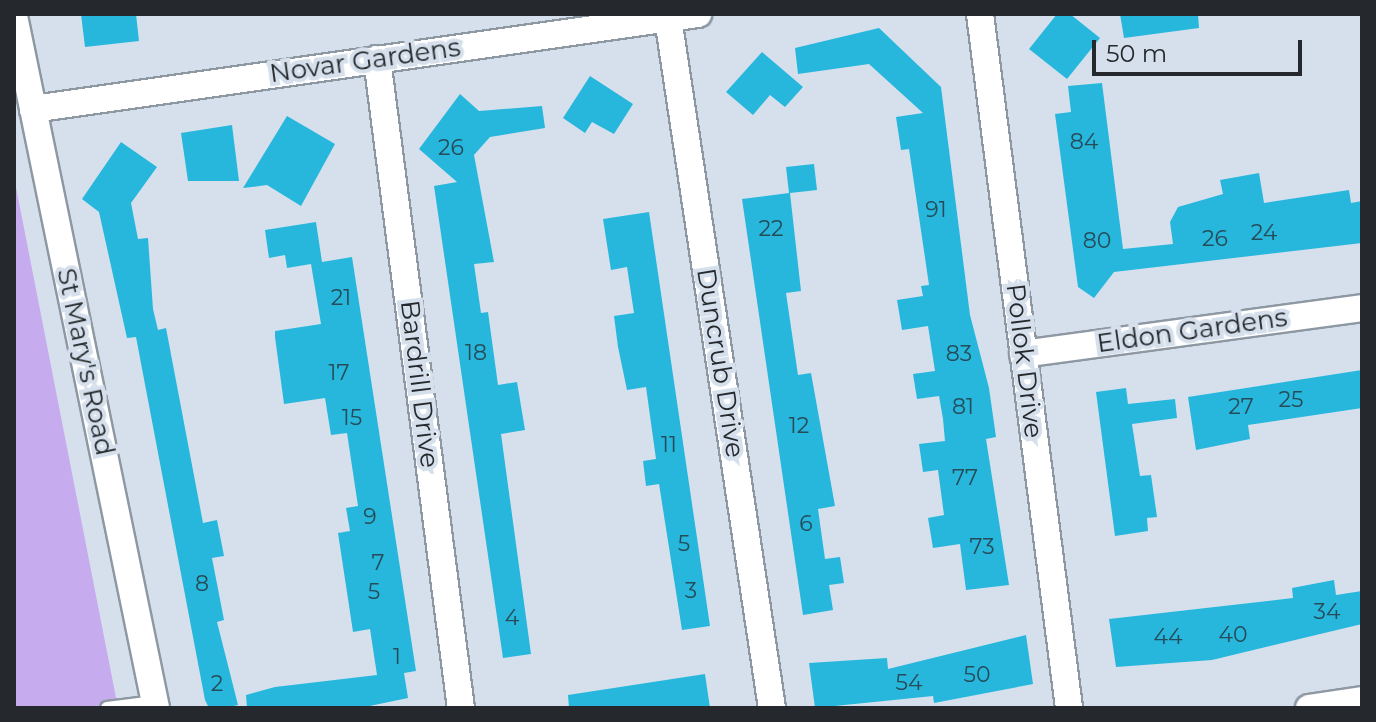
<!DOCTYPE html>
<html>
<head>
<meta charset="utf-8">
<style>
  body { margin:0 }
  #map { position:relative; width:1376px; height:722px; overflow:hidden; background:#d5e0ec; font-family:Montserrat,sans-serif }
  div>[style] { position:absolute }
  .green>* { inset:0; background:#c6abee }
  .building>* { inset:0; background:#27b7dd }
  .roads { filter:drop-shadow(2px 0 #8d98a3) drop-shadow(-2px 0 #8d98a3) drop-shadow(0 2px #8d98a3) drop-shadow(0 -2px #8d98a3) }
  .service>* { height:12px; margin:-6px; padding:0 6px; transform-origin:6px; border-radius:6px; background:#fff }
  .minor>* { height:26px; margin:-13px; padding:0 13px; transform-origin:13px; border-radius:13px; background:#fff }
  span { translate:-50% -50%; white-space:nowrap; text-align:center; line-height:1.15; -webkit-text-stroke:8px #d5e0ec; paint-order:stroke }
  .number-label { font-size:22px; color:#264c59 }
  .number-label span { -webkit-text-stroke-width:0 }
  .street-label { font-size:26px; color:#25292d }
  .frame { position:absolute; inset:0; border:16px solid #25292d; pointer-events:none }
  .scale { position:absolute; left:1092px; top:40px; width:210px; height:36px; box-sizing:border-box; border:4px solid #25292d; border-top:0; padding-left:10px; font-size:24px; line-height:28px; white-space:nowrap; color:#25292d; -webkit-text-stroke:6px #d5e0ec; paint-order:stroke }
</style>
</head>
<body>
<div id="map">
  <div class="green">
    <div style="clip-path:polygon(14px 177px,118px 708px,14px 708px)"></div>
  </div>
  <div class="building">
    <div style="clip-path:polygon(81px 14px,136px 14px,139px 41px,85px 47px)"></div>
    <div style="clip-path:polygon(1057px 14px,1070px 14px,1100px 38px,1067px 79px,1029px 49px)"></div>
    <div style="clip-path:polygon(1120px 14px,1198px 14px,1199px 28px,1124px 38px)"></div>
    <div style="clip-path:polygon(879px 28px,941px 87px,970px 315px,989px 388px,996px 437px,986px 439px,1009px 585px,966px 590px,960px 544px,933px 548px,928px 518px,944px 515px,938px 470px,923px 472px,919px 444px,945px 441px,943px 419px,939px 396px,917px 399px,913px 374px,935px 371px,928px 326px,902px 330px,897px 300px,923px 296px,921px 286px,929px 285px,909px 149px,901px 150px,896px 117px,923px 113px,869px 64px,798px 74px,795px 48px)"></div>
    <div style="clip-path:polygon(762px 52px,803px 87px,785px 107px,770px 95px,753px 115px,726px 92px)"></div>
    <div style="clip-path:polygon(590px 76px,633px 104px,614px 134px,592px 122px,585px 133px,563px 118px)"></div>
    <div style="clip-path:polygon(1102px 83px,1123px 249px,1173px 244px,1170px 222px,1178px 207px,1223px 194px,1220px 180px,1259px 173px,1264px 203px,1349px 190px,1351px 203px,1362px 201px,1362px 243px,1114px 272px,1094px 298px,1078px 287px,1055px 114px,1071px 112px,1068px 86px)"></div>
    <div style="clip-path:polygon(460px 94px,479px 111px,542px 106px,545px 128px,490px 137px,474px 155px,494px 262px,474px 264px,481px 313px,488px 312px,498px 385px,517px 382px,525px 430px,501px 434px,531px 654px,503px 658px,434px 186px,457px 182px,419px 149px)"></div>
    <div style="clip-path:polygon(287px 116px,335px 144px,301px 206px,267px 185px,243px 188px)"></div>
    <div style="clip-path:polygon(232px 125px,239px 181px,188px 181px,181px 133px)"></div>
    <div style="clip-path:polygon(121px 142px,157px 167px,131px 203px,138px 239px,148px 238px,153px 309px,158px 330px,166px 328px,203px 523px,217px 520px,224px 556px,212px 558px,224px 620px,217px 622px,238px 705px,225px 708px,209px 708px,205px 700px,136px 337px,127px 338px,99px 212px,82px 199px)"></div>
    <div style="clip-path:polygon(814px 164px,817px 190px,790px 193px,801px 291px,786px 293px,798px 375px,811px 373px,835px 506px,818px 509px,825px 559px,840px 557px,844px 583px,829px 585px,833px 610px,803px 615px,742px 199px,789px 193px,786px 167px)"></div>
    <div style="clip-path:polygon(649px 212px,710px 626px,682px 630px,659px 484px,646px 486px,643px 461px,656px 459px,646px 387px,627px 390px,618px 347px,614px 316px,634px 313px,627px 267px,611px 270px,603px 219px)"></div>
    <div style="clip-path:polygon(316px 222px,322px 262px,352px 257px,416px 671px,404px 673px,408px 698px,360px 708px,247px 708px,246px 695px,275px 687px,377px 675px,370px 629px,353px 632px,338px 533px,350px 531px,346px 508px,358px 506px,347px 433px,331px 435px,325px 398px,284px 404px,275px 337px,275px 331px,321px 324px,311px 264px,287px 268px,285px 255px,269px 258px,265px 230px)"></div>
    <div style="clip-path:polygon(1362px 370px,1362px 408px,1248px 425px,1250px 439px,1196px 450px,1188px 397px)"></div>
    <div style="clip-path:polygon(1126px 388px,1128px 404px,1175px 399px,1177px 418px,1132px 424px,1140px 476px,1151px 475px,1157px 517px,1147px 518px,1148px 531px,1115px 536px,1096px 392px)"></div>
    <div style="clip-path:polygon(1334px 580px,1336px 595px,1362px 591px,1362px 624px,1212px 660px,1116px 667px,1109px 619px,1293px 598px,1292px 588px)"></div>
    <div style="clip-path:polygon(1026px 635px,1033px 684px,934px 703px,933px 696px,815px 708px,809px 663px,887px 658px,888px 669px)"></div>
    <div style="clip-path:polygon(705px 674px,710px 708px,569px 708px,568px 695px)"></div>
  </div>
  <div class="roads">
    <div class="service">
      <div style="left:107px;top:708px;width:48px;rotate:-7.1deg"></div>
    </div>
    <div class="minor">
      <div style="left:980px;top:14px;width:700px;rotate:82.69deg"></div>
      <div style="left:14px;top:16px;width:706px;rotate:78.4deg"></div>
      <div style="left:668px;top:18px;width:698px;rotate:81.43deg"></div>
      <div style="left:377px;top:59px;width:654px;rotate:82.63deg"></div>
      <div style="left:33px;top:109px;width:672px;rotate:-8.13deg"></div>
      <div style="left:1023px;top:354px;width:342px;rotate:-7.7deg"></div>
      <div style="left:1309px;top:708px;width:54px;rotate:-8.6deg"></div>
    </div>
  </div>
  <div class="number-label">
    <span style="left:1084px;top:142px">84</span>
    <span style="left:451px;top:148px">26</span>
    <span style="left:936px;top:210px">91</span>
    <span style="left:771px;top:229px">22</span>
    <span style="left:1264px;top:233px">24</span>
    <span style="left:1215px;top:239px">26</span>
    <span style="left:1097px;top:241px">80</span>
    <span style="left:341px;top:298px">21</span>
    <span style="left:476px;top:353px">18</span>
    <span style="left:959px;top:354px">83</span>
    <span style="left:339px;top:373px">17</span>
    <span style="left:1291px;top:400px">25</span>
    <span style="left:963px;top:407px">81</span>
    <span style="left:1241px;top:407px">27</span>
    <span style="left:352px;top:418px">15</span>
    <span style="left:799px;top:426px">12</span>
    <span style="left:669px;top:445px">11</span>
    <span style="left:965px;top:478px">77</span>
    <span style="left:370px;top:517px">9</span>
    <span style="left:806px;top:524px">6</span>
    <span style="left:684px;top:544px">5</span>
    <span style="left:982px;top:547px">73</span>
    <span style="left:378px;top:563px">7</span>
    <span style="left:202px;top:584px">8</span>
    <span style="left:691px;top:591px">3</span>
    <span style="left:374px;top:592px">5</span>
    <span style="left:1327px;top:612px">34</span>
    <span style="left:512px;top:618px">4</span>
    <span style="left:1233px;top:635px">40</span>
    <span style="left:1168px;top:637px">44</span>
    <span style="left:397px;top:657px">1</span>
    <span style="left:977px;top:675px">50</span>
    <span style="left:909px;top:683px">54</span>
    <span style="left:217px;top:684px">2</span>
  </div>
  <div class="street-label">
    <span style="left:365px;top:61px;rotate:-8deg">Novar Gardens</span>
    <span style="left:1192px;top:331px;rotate:-8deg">Eldon Gardens</span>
    <span style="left:1024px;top:361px;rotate:83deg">Pollok Drive</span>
    <span style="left:85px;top:362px;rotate:78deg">St Mary's Road</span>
    <span style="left:720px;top:363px;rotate:81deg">Duncrub Drive</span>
    <span style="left:419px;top:384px;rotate:83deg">Bardrill Drive</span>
  </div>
  <div class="frame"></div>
  <div class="scale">50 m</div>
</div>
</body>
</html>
